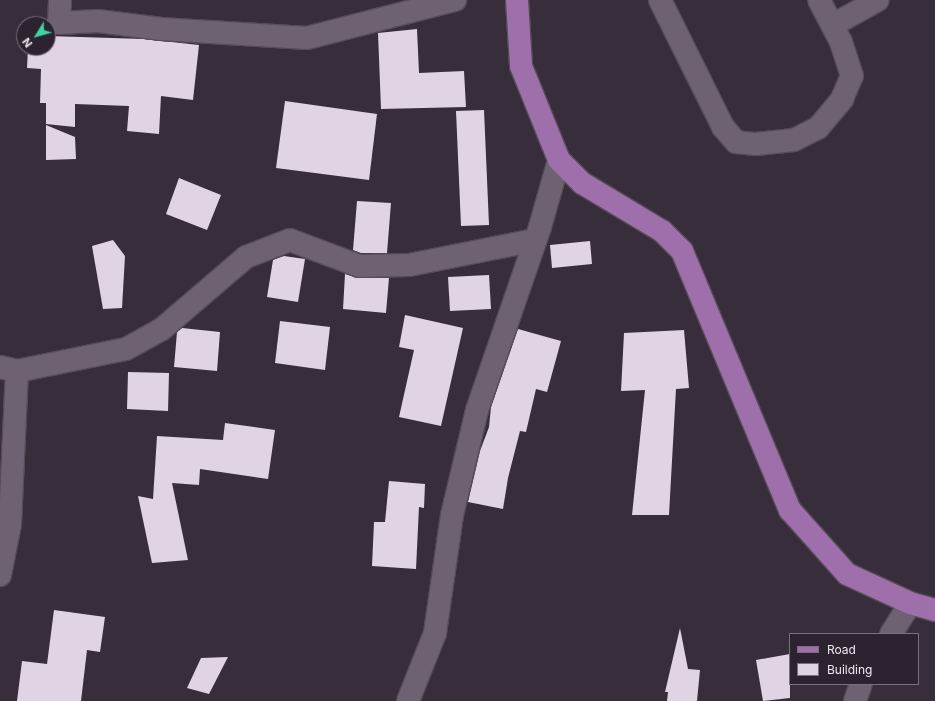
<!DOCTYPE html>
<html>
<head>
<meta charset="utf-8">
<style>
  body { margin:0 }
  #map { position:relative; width:935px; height:701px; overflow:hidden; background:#382d3b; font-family:Inter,sans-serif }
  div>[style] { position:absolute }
  .building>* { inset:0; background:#e0d3e4 }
  .roads { filter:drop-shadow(1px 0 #554c57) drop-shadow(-1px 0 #554c57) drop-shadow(0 1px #554c57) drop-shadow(0 -1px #554c57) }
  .minor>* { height:22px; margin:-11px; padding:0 11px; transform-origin:11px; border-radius:11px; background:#6e6272 }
  .major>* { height:22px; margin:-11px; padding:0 11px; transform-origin:11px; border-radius:11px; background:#9e6fab }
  span { translate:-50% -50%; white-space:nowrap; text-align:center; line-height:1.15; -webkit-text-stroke:4px #2d2330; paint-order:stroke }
  .legend { position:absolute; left:789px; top:633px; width:130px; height:52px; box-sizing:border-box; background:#2d2330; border:1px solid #7a717d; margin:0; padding:5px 7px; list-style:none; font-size:12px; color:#eee7f0 }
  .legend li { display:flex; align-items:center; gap:8px; height:20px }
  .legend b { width:20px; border:1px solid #7a717d }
  .north { position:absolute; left:16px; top:16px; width:40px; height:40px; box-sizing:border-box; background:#2d2330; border:1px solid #7a717d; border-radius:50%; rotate:233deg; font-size:11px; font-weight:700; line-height:16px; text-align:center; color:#eee7f0 }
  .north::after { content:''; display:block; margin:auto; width:14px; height:18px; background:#3fd4a2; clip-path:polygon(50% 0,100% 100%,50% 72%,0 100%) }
</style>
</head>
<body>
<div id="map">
  <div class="building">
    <div style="clip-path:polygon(417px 29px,419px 73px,464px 71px,466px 107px,381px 109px,378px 33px)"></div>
    <div style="clip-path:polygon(48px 36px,144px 39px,199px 45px,193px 100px,161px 96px,159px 134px,127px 131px,129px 106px,75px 104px,75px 127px,46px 124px,46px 103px,40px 103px,41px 69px,27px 68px,28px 48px,48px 48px)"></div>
    <div style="clip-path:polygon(285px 101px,377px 114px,369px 180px,276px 168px)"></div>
    <div style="clip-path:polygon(484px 110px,489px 225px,461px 226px,456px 111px)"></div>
    <div style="clip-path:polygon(46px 125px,75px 137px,76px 159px,46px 160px)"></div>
    <div style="clip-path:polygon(179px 178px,221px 195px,207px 230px,166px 214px)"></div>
    <div style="clip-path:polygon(357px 201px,391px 203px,387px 253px,361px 253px,353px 250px)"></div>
    <div style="clip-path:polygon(113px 240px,125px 256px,122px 308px,103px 309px,92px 246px)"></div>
    <div style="clip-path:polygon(590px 241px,592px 264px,552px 268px,550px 245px)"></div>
    <div style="clip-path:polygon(284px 256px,305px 259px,298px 302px,267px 297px,273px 260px)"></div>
    <div style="clip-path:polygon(345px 274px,359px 278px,389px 278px,386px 313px,343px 309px)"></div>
    <div style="clip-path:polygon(489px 275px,491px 309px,450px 311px,448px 277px)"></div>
    <div style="clip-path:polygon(405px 315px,463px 328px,441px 426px,399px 417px,414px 350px,399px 347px)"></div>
    <div style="clip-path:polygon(280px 321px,330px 327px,325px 370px,275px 363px)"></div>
    <div style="clip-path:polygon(182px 328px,220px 332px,217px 371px,174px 367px,177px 332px)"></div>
    <div style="clip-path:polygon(518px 329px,561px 341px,547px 392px,536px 389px,526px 432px,520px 431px,508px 478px,503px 509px,468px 502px,480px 451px,489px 427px,491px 407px)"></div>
    <div style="clip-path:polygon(684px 330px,689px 388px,676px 389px,669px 515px,632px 515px,645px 390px,621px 391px,624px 333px)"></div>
    <div style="clip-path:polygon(128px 372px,169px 373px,168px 411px,127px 409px)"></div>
    <div style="clip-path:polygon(225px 423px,275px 430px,268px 479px,200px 469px,199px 485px,172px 483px,188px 560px,152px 563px,138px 496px,153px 499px,157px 436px,223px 440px)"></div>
    <div style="clip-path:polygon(389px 481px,425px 484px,424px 508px,419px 507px,416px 569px,372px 566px,374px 522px,385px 522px)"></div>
    <div style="clip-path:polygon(54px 610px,105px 617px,100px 652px,87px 650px,81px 701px,17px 701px,22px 661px,47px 664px)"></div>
    <div style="clip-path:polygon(680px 628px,688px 669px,700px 670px,697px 701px,667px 701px,668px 692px,665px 692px)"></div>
    <div style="clip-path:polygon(790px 654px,790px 698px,763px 701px,756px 660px)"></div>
    <div style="clip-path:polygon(228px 657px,209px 694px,187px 688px,201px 658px)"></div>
  </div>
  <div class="roads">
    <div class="minor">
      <div style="left:60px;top:0;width:23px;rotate:92deg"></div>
      <div style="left:59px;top:23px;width:39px;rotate:-3deg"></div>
      <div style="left:98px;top:21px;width:64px;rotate:7.2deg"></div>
      <div style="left:161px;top:29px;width:146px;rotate:3.5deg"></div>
      <div style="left:307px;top:38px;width:153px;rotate:-14.4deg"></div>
      <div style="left:660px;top:0;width:142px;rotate:63.6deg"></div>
      <div style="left:723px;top:127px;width:20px;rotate:49deg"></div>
      <div style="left:736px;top:142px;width:20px;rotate:6deg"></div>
      <div style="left:756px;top:144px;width:38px;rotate:-6deg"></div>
      <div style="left:794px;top:140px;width:27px;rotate:-27deg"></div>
      <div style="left:818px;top:128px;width:38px;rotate:-50deg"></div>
      <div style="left:842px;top:99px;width:25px;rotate:-67deg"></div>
      <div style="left:852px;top:76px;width:36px;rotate:-108deg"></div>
      <div style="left:841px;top:42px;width:47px;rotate:-117.6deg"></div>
      <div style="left:833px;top:25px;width:51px;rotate:-29.1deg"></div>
      <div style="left:0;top:367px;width:17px;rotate:13deg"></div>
      <div style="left:17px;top:371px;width:111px;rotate:-11.4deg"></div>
      <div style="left:126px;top:349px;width:41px;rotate:-29.1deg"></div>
      <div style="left:162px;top:329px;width:111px;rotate:-40.6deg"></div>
      <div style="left:246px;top:257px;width:47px;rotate:-21.1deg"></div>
      <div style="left:290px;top:240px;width:74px;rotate:20.6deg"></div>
      <div style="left:359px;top:266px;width:50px;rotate:-1.1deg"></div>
      <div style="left:409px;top:265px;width:128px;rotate:-11.2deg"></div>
      <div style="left:0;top:575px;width:52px;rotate:-78.9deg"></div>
      <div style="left:10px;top:524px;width:153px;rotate:-87.4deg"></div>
      <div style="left:891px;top:634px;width:36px;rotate:-58deg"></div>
      <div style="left:408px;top:701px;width:73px;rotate:-68.3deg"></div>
      <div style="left:435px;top:633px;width:119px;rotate:-81.8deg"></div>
      <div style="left:452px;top:515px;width:108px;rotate:-76.6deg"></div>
      <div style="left:477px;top:410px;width:194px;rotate:-71deg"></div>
      <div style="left:540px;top:227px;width:70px;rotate:-74.2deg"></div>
      <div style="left:855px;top:701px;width:18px;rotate:-71deg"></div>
    </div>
    <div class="major">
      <div style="left:517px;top:0;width:66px;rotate:86.5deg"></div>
      <div style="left:521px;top:66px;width:101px;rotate:68deg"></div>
      <div style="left:559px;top:160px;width:33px;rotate:45deg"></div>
      <div style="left:582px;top:183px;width:93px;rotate:31deg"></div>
      <div style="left:662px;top:231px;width:28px;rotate:45deg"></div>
      <div style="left:682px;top:251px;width:281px;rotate:67.4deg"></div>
      <div style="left:790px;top:510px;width:86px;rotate:48.3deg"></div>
      <div style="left:847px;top:574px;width:69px;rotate:24.7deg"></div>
      <div style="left:910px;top:603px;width:26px;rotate:16deg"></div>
    </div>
  </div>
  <ul class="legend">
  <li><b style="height:5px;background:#9e6fab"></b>Road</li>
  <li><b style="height:11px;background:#e0d3e4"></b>Building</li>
  </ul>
  <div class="north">N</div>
</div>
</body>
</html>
